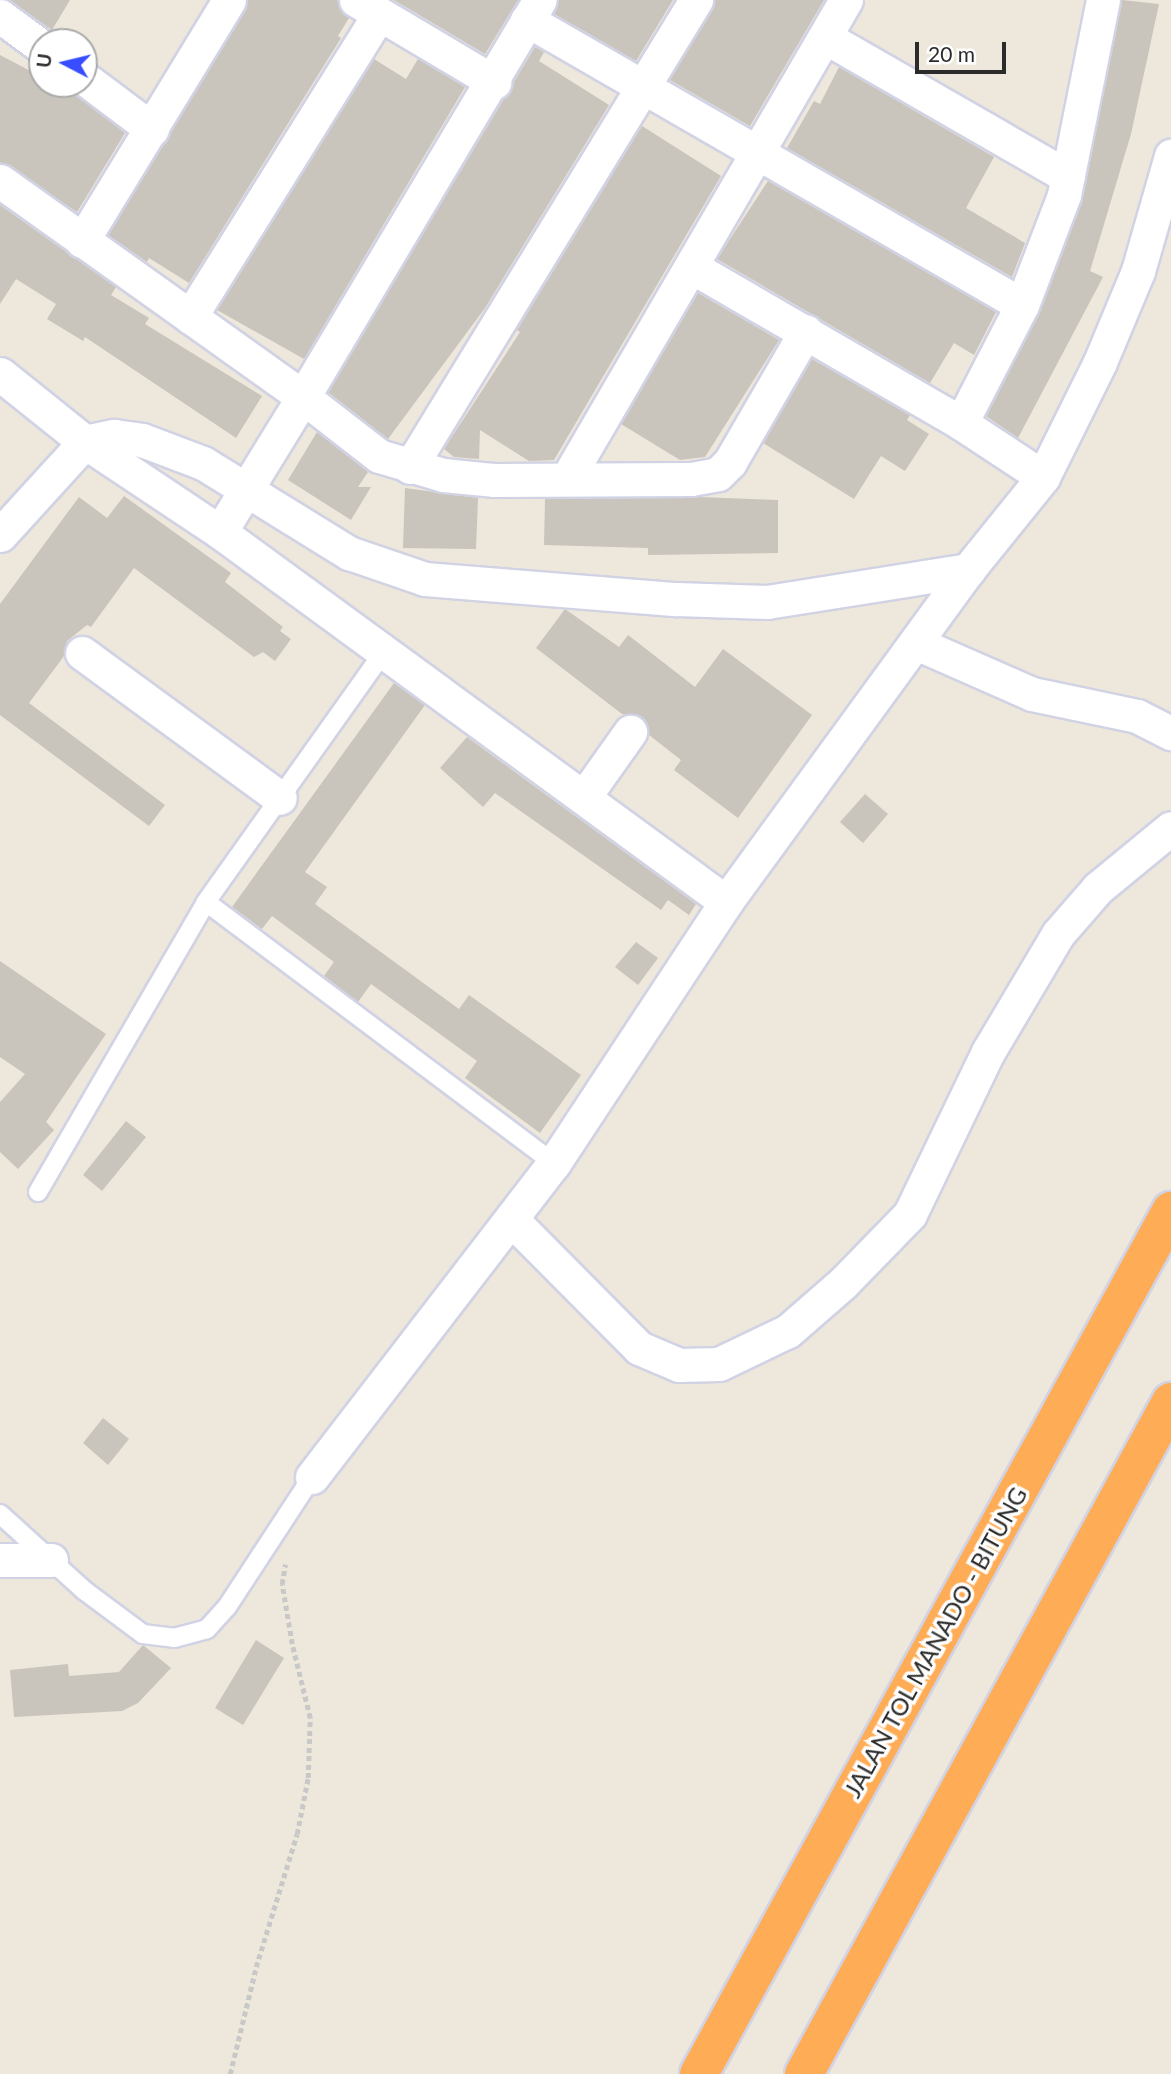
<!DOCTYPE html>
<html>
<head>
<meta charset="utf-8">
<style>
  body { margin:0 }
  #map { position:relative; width:1171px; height:2074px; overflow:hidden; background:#eee7dc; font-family:Lato,sans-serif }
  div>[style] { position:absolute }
  .building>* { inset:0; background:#c9c4bc }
  .path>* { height:4.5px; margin-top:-2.25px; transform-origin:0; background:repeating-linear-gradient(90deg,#c8c8c8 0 5px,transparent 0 8.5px) }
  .roads { filter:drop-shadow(2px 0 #d1d3e4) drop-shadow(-2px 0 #d1d3e4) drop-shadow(0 2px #d1d3e4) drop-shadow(0 -2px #d1d3e4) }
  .lane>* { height:18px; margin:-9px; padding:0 9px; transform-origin:9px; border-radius:9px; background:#fff }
  .street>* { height:33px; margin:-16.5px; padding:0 16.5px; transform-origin:16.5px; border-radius:16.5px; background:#fff }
  .highway>* { height:38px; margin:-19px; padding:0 19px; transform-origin:19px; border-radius:19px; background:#ffac56 }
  span { translate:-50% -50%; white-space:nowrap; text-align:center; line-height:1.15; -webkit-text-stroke:7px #fff; paint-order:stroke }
  .street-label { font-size:24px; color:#2b2b2b }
  .north { position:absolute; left:28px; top:28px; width:70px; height:70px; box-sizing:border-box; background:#fff; border:2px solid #aaa; border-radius:50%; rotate:277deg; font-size:19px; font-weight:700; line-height:28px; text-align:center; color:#2b2b2b }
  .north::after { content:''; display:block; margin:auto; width:24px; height:32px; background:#384dff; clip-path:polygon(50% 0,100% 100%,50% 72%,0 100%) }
  .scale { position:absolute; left:915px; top:42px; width:91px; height:32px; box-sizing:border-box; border:4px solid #2b2b2b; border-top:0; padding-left:9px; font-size:21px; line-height:24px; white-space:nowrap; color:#2b2b2b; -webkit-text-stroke:5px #fff; paint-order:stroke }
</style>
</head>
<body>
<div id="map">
  <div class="building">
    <div style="clip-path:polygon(10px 0,70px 0,52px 30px)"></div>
    <div style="clip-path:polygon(248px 0,337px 0,349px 18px,338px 36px,341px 38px,189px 283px,149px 258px,147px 262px,108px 235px)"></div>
    <div style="clip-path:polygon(394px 0,518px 0,485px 54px)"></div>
    <div style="clip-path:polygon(559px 0,673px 0,636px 61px,554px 14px)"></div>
    <div style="clip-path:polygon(715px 0,824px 0,750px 126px,670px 80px)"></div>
    <div style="clip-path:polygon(1122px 0,1159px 4px,1131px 134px,1090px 271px,1103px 277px,1018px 438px,986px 416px,1040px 312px,1082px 202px)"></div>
    <div style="clip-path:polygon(535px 47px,544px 52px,539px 61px,609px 105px,485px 308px,388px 439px,328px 392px)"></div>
    <div style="clip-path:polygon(0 55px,42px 77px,42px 84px,66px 84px,125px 133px,77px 212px,0 162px)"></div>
    <div style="clip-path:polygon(374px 59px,406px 79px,418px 59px,465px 87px,304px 359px,217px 310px)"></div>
    <div style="clip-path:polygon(839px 67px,994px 157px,966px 208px,1025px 243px,1012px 277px,787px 148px,814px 101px,820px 104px)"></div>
    <div style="clip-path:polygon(642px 126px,721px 176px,554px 460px,529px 461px,480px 430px,479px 459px,454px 457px,444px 449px,520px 332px,517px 330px)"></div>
    <div style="clip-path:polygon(768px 181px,996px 312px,974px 355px,954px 343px,930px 383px,717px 259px)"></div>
    <div style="clip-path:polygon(0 205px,116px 287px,111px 295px,149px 318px,145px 324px,262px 396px,236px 438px,85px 337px,83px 341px,47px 319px,56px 304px,16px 279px,0 304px)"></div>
    <div style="clip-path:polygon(698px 293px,779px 340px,705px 457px,680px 460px,621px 424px)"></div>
    <div style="clip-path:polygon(812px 359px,910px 415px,907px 420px,929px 434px,905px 471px,881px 456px,854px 499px,763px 443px)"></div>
    <div style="clip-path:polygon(317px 432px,368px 472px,358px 487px,371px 487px,351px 520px,288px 480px)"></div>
    <div style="clip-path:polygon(405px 488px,478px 498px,476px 549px,403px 548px)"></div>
    <div style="clip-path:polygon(124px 496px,231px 573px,225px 582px,283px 627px,280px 631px,291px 639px,275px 661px,263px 652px,254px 657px,134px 568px,91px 627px,87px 625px,67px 641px,64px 656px,29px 703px,165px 805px,149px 826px,0 715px,0 604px,79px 497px,107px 518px)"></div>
    <div style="clip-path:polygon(699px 497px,778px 500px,778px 553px,648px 555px,648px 548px,544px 545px,545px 499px)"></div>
    <div style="clip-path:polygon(565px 609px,619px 647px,628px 635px,695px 687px,723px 649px,812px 715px,738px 818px,674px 770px,681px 760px,649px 735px,642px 717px,622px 714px,536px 648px)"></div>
    <div style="clip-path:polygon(394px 683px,425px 705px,305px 872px,327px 887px,315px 904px,459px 1009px,469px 995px,581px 1075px,540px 1133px,465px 1078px,477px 1061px,371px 984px,358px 1002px,324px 976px,334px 962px,272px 916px,262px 929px,232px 907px)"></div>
    <div style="clip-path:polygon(467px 737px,696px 904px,689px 915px,668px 900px,661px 910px,495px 793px,483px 807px,440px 768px)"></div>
    <div style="clip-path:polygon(865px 794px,888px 814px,863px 843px,840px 822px)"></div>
    <div style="clip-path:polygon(636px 942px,658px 958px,638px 985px,615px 967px)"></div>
    <div style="clip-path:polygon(0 961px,106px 1034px,46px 1122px,54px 1130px,18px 1169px,0 1152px,0 1102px,25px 1074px,0 1057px)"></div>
    <div style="clip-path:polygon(126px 1121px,146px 1137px,102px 1191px,83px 1175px)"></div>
    <div style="clip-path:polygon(103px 1418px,129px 1439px,108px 1465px,83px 1443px)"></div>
    <div style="clip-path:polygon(256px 1640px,284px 1658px,243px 1725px,215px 1708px)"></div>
    <div style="clip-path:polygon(143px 1645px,171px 1668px,138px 1703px,122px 1711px,14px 1717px,10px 1670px,68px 1664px,69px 1676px,119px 1672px)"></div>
  </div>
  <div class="path">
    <div style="left:230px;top:2074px;width:110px;rotate:-76.3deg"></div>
    <div style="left:256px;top:1967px;width:139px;rotate:-72.9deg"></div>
    <div style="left:297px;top:1834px;width:57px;rotate:-78.9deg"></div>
    <div style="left:308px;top:1778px;width:60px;rotate:-88.1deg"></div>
    <div style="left:310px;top:1718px;width:76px;rotate:-103.7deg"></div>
    <div style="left:292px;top:1644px;width:61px;rotate:-99.5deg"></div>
    <div style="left:282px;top:1584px;width:20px;rotate:-81deg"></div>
  </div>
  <div class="roads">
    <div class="lane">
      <div style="left:206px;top:902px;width:435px;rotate:36.9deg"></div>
      <div style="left:38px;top:1192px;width:335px;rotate:-59.9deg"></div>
      <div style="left:206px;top:902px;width:309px;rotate:-54.6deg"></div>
      <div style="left:0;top:1514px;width:115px;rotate:42.2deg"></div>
      <div style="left:85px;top:1591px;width:72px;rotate:36.6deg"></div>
      <div style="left:143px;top:1634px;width:31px;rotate:7deg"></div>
      <div style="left:174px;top:1638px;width:34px;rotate:-15deg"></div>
      <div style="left:207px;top:1629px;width:30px;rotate:-48deg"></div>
      <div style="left:227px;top:1607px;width:155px;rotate:-56.8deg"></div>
    </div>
    <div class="street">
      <div style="left:356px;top:0;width:161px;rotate:30.7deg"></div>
      <div style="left:0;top:16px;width:52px;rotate:36.4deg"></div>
      <div style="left:527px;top:20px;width:571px;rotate:29.93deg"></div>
      <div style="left:825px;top:37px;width:280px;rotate:29.9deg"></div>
      <div style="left:84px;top:78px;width:85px;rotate:36.9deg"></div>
      <div style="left:0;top:181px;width:372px;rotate:35.5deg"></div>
      <div style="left:303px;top:397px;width:462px;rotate:-59.2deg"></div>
      <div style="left:82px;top:241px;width:282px;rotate:-58.6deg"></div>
      <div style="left:692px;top:267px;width:311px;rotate:30.1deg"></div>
      <div style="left:961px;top:423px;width:133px;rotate:-62.7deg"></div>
      <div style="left:1022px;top:305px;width:118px;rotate:-69.1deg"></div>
      <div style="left:1064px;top:195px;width:199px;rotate:-78.7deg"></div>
      <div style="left:190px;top:317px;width:357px;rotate:-58deg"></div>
      <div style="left:0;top:374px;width:109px;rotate:38.7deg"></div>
      <div style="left:85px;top:442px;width:162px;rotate:33.7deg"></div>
      <div style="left:220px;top:532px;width:158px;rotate:-58.4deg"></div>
      <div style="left:303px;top:397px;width:96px;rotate:37.8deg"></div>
      <div style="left:379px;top:456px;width:67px;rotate:16.5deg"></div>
      <div style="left:443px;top:475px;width:51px;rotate:5.6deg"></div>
      <div style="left:494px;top:480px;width:197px;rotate:-0.3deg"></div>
      <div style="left:691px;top:479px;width:27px;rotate:-10deg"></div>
      <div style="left:718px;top:474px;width:17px;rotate:-45deg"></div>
      <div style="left:730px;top:462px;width:151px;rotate:-59.9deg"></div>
      <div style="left:961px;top:423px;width:98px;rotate:33.4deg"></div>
      <div style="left:410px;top:467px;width:548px;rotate:-58.52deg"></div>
      <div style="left:568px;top:477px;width:552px;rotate:-59.77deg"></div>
      <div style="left:220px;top:532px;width:627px;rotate:36.18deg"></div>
      <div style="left:0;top:535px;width:126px;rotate:-47.6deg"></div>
      <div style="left:85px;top:442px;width:30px;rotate:-12deg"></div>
      <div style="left:114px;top:436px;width:28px;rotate:8deg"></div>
      <div style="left:142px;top:440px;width:65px;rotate:20.7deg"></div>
      <div style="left:203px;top:463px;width:172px;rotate:31.7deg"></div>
      <div style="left:349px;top:553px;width:80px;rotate:18.9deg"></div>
      <div style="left:425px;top:579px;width:252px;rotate:4.6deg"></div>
      <div style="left:676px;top:599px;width:91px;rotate:1.9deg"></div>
      <div style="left:767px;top:602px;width:204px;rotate:-9deg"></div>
      <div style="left:916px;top:643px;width:127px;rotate:23.7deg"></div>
      <div style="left:1032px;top:694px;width:107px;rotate:11.8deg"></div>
      <div style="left:1137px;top:716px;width:38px;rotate:27deg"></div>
      <div style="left:82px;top:653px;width:245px;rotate:36.2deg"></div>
      <div style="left:584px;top:797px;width:80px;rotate:-54.7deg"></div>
      <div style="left:511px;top:1219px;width:182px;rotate:45.2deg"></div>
      <div style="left:639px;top:1348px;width:43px;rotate:23deg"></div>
      <div style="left:679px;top:1365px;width:40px;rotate:-1.4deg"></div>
      <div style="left:719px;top:1364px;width:76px;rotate:-25.6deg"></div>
      <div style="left:788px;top:1331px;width:73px;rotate:-41.1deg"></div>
      <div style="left:843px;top:1283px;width:96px;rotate:-45.8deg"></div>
      <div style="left:910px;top:1214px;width:180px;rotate:-64.3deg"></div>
      <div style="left:988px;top:1052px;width:137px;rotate:-59.3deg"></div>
      <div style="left:1058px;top:934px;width:61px;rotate:-49deg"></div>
      <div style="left:1098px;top:888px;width:94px;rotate:-39.4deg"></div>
      <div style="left:312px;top:1477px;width:396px;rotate:-52.4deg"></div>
      <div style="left:554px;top:1163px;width:313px;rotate:-56.6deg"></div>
      <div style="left:726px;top:902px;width:411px;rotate:-53.9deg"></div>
      <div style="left:968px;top:570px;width:119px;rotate:-51.1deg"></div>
      <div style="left:1043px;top:477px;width:128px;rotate:-63.6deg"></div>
      <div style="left:1100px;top:362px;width:99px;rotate:-67.3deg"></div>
      <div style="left:1138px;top:271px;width:120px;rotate:-74deg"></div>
      <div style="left:0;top:1560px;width:51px"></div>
    </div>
    <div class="highway">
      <div style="left:699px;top:2074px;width:984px;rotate:-61.32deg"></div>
      <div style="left:804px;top:2074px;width:766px;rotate:-61.36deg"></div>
    </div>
  </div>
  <div class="street-label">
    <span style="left:935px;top:1642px;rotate:-61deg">JALAN TOL MANADO - BITUNG</span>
  </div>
  <div class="north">U</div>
  <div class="scale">20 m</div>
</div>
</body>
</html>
